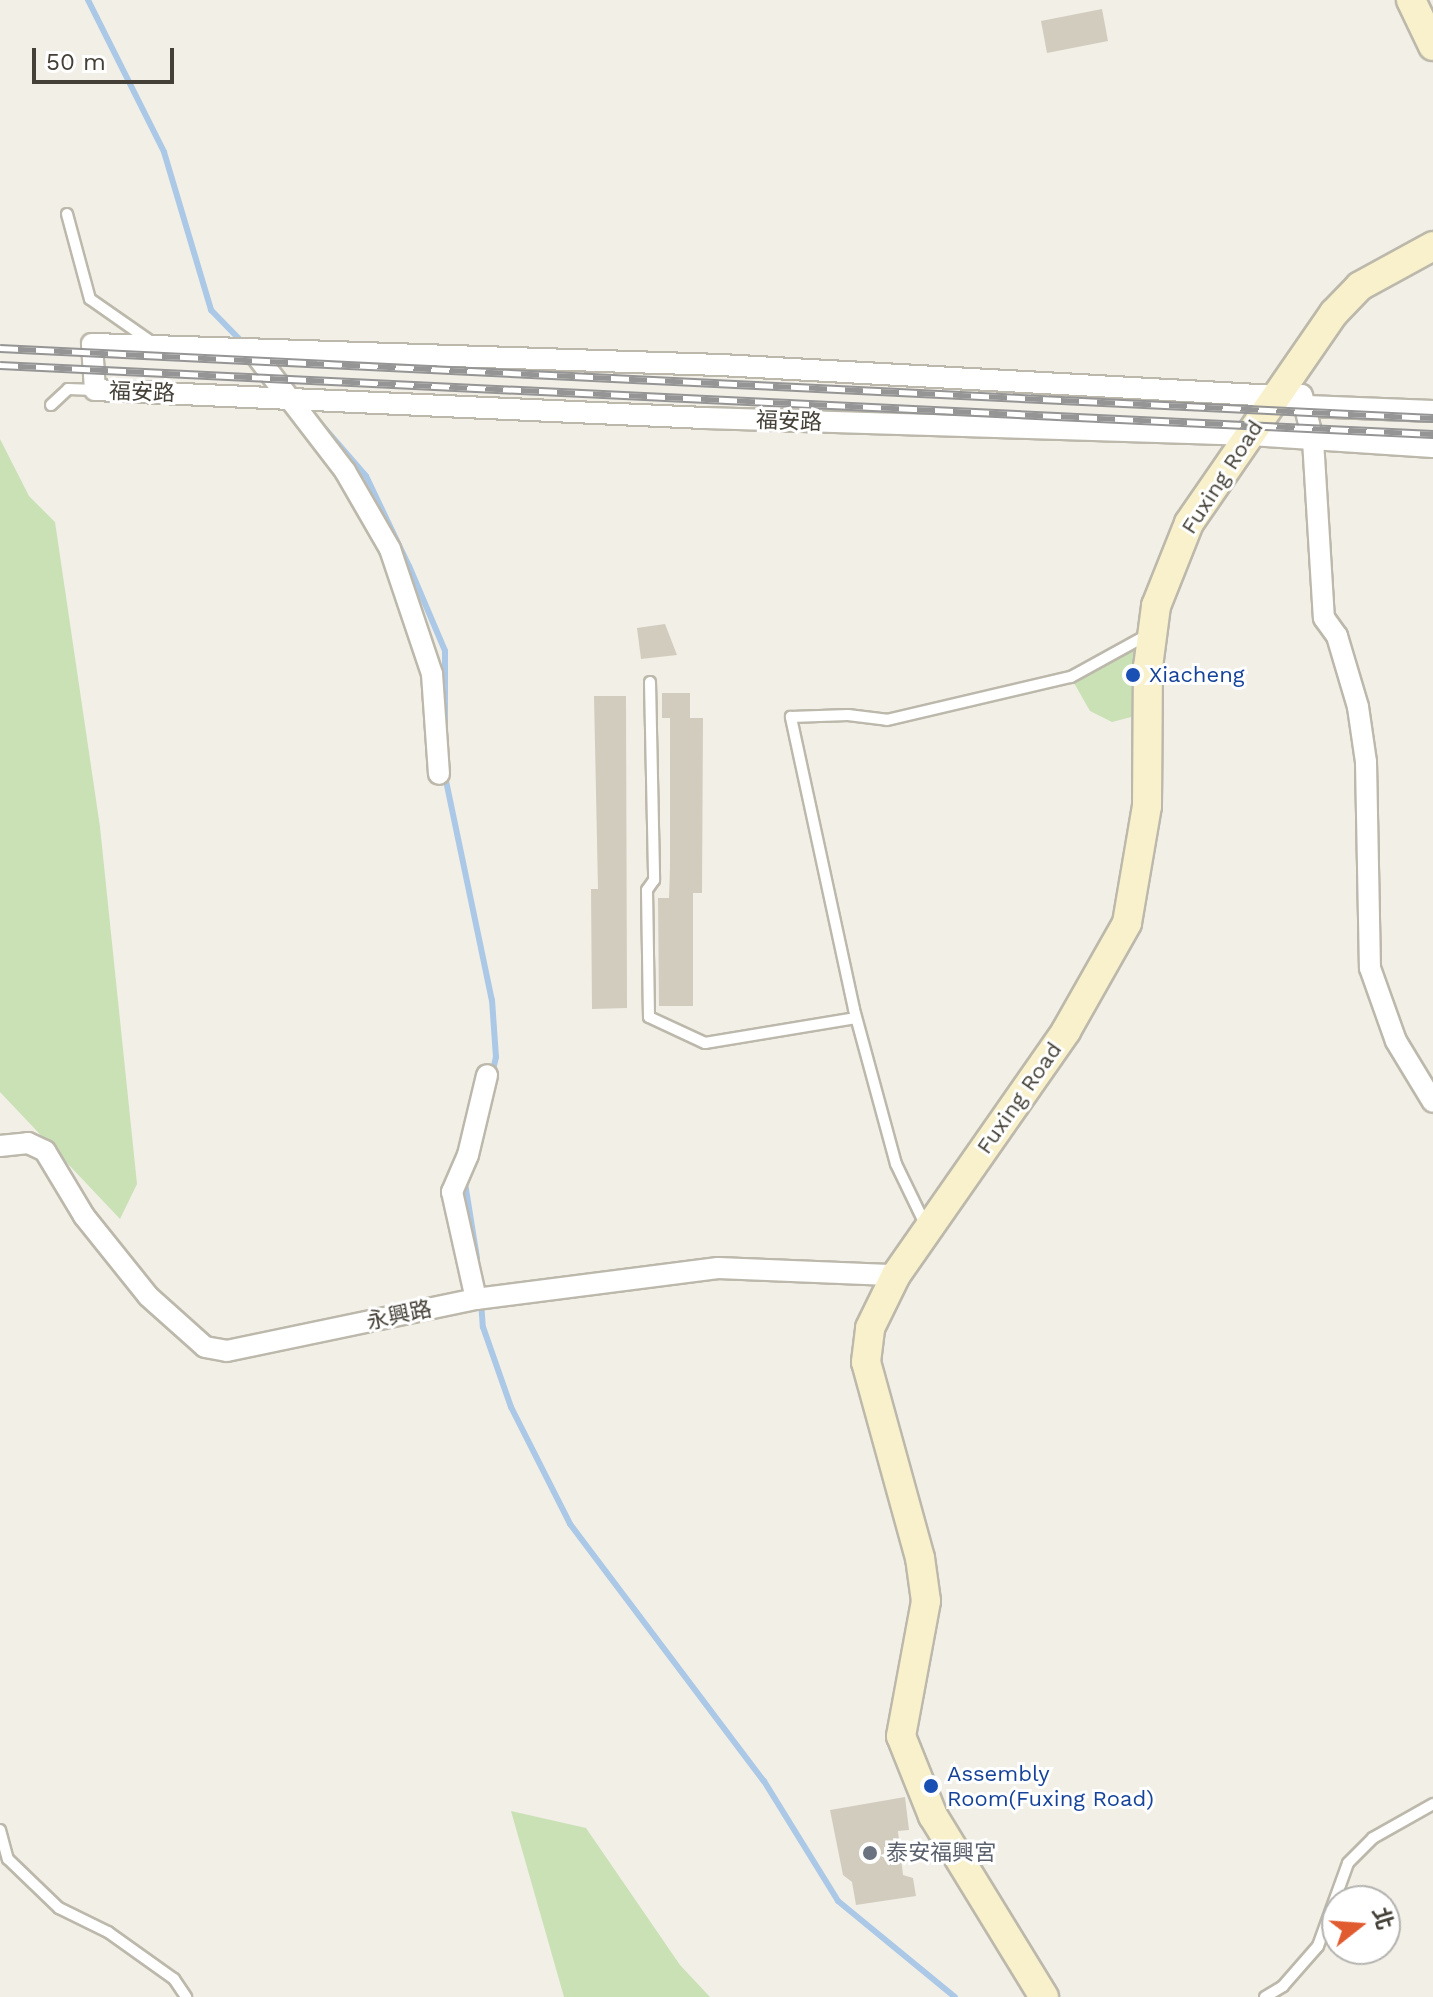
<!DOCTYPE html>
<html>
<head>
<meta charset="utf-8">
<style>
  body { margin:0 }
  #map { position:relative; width:1433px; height:1997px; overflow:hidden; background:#f2efe7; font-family:"Work Sans","Noto Sans TC",sans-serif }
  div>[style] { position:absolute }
  .green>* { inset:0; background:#c9e1b5 }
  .stream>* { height:6px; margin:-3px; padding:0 3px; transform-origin:3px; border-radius:3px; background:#abc9e7 }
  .building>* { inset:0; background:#d2ccbe }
  .roads { filter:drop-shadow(2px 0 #bcb8ab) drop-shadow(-2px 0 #bcb8ab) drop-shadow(0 2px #bcb8ab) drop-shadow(0 -2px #bcb8ab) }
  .lane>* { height:10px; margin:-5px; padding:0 5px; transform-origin:5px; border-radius:5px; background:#fff }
  .street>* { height:20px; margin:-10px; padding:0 10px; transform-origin:10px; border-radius:10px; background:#fff }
  .secondary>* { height:28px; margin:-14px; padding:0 14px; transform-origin:14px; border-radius:14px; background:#f8f1cb }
  .rail>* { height:9px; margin-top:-4.5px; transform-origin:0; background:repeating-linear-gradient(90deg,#fff 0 18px,#959595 0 36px); box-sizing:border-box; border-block:2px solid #959595 }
  .dots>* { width:22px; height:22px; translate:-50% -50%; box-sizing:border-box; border:4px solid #fff; border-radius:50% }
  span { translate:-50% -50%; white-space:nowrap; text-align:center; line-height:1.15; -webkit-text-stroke:6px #fff; paint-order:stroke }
  .street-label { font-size:22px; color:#444037 }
  .transit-label { font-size:22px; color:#164399 }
  .left { translate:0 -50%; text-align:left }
  .worship-label { font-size:22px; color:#5b616d }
  .north { position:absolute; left:1321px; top:1885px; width:80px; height:80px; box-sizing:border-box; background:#fff; border:2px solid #b4b3af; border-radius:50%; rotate:73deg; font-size:22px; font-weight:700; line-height:32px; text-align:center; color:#444037 }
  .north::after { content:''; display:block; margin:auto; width:28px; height:36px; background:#e05b30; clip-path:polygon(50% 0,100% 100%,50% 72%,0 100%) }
  .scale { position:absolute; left:32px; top:48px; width:142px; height:36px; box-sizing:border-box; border:4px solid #444037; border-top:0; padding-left:10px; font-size:24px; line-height:28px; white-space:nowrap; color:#444037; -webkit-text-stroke:6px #fff; paint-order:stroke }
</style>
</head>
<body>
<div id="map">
  <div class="green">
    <div style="clip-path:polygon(0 439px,29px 496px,55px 522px,100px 827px,137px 1184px,120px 1219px,0 1092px)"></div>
    <div style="clip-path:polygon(1138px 647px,1135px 716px,1112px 722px,1090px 711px,1074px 683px)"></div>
    <div style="clip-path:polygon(511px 1811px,586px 1828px,680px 1965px,710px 1997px,564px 1997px)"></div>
  </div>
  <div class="stream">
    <div style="left:88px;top:0;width:170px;rotate:63.4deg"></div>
    <div style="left:164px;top:152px;width:165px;rotate:73.4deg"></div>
    <div style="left:211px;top:310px;width:49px;rotate:45.8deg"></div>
    <div style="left:314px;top:416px;width:79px;rotate:49.1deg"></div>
    <div style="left:366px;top:476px;width:100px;rotate:64.5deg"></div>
    <div style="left:409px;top:566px;width:92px;rotate:67deg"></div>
    <div style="left:445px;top:651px;width:70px;rotate:90deg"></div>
    <div style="left:445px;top:776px;width:229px;rotate:78.2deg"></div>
    <div style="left:492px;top:1000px;width:57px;rotate:86deg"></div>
    <div style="left:496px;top:1057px;width:18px;rotate:103deg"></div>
    <div style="left:465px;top:1183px;width:76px;rotate:80.9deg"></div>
    <div style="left:481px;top:1301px;width:26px;rotate:86deg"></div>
    <div style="left:483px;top:1327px;width:85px;rotate:70.7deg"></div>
    <div style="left:511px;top:1407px;width:131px;rotate:63.2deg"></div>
    <div style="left:570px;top:1524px;width:322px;rotate:53deg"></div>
    <div style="left:764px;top:1781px;width:141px;rotate:58.3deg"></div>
    <div style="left:838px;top:1901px;width:151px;rotate:39.4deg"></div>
  </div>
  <div class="building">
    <div style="clip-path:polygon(1102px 9px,1108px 41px,1047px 53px,1041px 21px)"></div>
    <div style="clip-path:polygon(665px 624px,677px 655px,641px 659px,637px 628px)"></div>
    <div style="clip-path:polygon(662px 693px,690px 693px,690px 718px,703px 718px,702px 893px,693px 893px,693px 1006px,659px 1006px,658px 898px,669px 898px,670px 868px,670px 718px,662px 718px)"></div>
    <div style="clip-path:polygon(594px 696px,626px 696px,627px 1008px,592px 1009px,591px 889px,598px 889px)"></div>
    <div style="clip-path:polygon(905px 1797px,909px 1830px,898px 1831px,903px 1875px,913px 1878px,916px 1896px,856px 1905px,852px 1882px,843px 1875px,830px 1810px)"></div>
  </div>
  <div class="roads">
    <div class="lane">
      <div style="left:67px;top:214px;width:88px;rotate:74.9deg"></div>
      <div style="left:90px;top:299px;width:77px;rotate:34.9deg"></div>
      <div style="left:51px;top:405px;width:23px;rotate:-43deg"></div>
      <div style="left:68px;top:389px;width:27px;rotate:2deg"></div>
      <div style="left:650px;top:682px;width:198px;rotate:88.8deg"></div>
      <div style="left:654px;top:880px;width:12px;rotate:125deg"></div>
      <div style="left:647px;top:890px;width:127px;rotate:89.1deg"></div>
      <div style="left:649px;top:1017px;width:62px;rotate:24.9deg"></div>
      <div style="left:705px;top:1043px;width:153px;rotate:-9.4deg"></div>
      <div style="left:925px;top:1224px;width:67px;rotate:-115.8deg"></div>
      <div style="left:896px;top:1164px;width:161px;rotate:-105.2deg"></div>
      <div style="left:854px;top:1009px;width:299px;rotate:-102.2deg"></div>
      <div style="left:791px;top:717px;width:57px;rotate:-2deg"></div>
      <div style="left:848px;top:715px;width:39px;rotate:7deg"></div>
      <div style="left:887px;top:720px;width:189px;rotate:-13.2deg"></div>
      <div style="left:1071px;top:677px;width:89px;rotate:-28.9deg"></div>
      <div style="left:0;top:1830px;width:30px;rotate:75deg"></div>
      <div style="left:8px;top:1859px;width:71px;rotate:43.9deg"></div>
      <div style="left:59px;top:1908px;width:55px;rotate:26.1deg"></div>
      <div style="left:108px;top:1932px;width:81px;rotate:35.5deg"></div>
      <div style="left:174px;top:1979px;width:22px;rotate:56deg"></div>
      <div style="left:1265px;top:1997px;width:21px;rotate:-31deg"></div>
      <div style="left:1283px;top:1986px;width:53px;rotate:-48.8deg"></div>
      <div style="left:1318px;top:1946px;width:88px;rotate:-70.1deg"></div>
      <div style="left:1348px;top:1863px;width:35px;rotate:-45deg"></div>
      <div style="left:1373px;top:1838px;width:69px;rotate:-29.5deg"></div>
    </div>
    <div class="street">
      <div style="left:253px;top:351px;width:151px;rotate:52.5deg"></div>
      <div style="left:345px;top:471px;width:90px;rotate:60deg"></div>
      <div style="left:390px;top:549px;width:132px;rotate:71.4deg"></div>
      <div style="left:432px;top:674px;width:100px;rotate:86deg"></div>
      <div style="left:1302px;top:395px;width:46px;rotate:76.3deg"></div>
      <div style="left:1313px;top:440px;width:178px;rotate:86.5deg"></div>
      <div style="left:1324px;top:618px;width:22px;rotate:54deg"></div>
      <div style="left:1337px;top:636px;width:74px;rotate:73.5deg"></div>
      <div style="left:1358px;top:707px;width:56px;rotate:81.7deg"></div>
      <div style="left:1366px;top:762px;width:206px;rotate:88.9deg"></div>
      <div style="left:1370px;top:968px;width:77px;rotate:70.4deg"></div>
      <div style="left:1396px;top:1041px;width:71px;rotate:58.8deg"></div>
      <div style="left:1433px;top:411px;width:126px;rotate:-177.7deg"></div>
      <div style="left:1307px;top:406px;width:34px;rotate:-163deg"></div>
      <div style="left:1275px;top:396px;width:556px;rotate:-176.8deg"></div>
      <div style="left:720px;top:365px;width:628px;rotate:-178.08deg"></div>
      <div style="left:92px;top:344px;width:46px;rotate:86.3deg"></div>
      <div style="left:95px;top:390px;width:611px;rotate:2.63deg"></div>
      <div style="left:705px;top:418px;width:546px;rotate:1.78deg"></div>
      <div style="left:1251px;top:435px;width:182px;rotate:3.8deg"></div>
      <div style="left:0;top:1146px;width:28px;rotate:-6deg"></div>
      <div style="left:28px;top:1143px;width:19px;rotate:25deg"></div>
      <div style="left:45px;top:1151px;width:76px;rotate:59deg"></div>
      <div style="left:84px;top:1216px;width:102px;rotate:51.3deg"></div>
      <div style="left:148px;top:1296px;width:76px;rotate:41.8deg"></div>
      <div style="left:205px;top:1347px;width:22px;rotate:10deg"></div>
      <div style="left:227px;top:1351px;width:254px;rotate:-11.8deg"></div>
      <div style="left:476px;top:1299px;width:244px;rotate:-7.3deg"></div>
      <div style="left:718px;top:1268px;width:178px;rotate:2.3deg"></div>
      <div style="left:476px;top:1299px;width:110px;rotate:-102.6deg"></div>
      <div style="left:452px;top:1192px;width:40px;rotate:-66.6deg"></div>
      <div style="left:468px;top:1155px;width:82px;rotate:-76.6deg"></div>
    </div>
    <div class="secondary">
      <div style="left:1411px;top:0;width:51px;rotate:64.4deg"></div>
      <div style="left:1044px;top:1997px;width:212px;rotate:-121.5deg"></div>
      <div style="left:933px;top:1816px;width:86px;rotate:-111.8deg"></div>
      <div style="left:901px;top:1736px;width:137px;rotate:-79.5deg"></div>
      <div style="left:926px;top:1601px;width:43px;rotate:-97.9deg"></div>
      <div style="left:920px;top:1558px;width:203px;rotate:-105.4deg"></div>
      <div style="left:866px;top:1362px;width:34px;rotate:-83deg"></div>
      <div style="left:870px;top:1328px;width:59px;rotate:-63.9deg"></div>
      <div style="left:896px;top:1275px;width:297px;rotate:-55.1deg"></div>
      <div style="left:1066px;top:1031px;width:124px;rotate:-60.5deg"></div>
      <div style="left:1127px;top:923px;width:119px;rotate:-80.3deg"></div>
      <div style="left:1147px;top:806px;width:139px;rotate:-89.6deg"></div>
      <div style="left:1148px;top:667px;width:62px;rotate:-82.5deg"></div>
      <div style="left:1156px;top:606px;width:89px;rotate:-68.3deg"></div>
      <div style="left:1189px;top:523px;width:255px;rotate:-55.4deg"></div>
      <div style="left:1334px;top:313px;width:37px;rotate:-46deg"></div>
      <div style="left:1360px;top:286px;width:83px;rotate:-28.7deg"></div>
    </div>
  </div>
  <div class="rail">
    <div style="left:0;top:348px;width:1435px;rotate:2.8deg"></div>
    <div style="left:0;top:365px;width:1435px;rotate:2.76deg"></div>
  </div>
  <div class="dots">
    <div style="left:1133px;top:675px;background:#1a4fb4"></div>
    <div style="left:931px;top:1786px;background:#1a4fb4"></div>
    <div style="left:870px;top:1853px;background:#6b7280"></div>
  </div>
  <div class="street-label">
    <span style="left:142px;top:392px;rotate:2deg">福安路</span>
    <span style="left:789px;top:421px;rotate:2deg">福安路</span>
    <span style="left:1222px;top:477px;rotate:-57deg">Fuxing Road</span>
    <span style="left:1019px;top:1098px;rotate:-55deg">Fuxing Road</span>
    <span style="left:399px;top:1315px;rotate:-12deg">永興路</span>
  </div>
  <div class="transit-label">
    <span class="left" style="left:1149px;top:675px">Xiacheng</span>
    <span class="left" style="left:947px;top:1786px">Assembly<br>Room(Fuxing Road)</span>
  </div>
  <div class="worship-label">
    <span class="left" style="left:886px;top:1853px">泰安福興宮</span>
  </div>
  <div class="north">北</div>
  <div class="scale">50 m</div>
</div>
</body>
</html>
